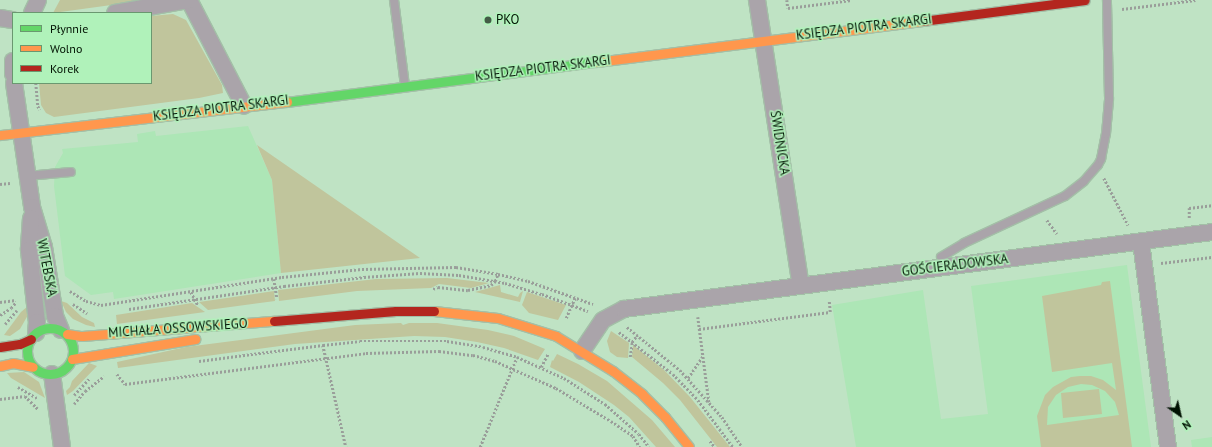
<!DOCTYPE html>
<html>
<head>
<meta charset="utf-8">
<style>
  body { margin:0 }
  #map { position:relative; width:1212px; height:447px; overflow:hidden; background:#bfe3c4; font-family:"PT Sans",sans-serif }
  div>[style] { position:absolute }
  .built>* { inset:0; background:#ade6b6 }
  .green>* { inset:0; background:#c0c59c }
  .path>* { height:2.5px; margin-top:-1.25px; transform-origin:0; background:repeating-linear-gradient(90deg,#9a9e9a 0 2px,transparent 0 4px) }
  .roads { filter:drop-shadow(1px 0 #a3bfa7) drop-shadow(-1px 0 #a3bfa7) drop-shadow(0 1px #a3bfa7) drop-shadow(0 -1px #a3bfa7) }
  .lane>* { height:8px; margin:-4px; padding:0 4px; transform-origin:4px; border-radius:4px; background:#aaa4aa }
  .street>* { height:16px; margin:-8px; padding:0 8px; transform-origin:8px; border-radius:8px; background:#aaa4aa }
  .fast>* { height:9px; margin:-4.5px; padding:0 4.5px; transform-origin:4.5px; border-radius:4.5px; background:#63d668 }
  .fast>.ring { margin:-4.5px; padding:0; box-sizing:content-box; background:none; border:9px solid #63d668; border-radius:50% }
  .slow>* { height:9px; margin:-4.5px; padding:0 4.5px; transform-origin:4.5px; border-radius:4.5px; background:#ff974d }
  .jam>* { height:9px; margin:-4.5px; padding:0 4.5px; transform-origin:4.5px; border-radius:4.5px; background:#b3261e }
  .dots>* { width:11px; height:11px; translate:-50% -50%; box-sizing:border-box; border:2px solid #b0f2ba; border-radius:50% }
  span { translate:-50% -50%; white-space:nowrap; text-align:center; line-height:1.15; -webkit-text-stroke:3px #b0f2ba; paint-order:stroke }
  .poi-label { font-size:13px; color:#001202 }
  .left { translate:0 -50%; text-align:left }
  .street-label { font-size:13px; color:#001202 }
  .legend { position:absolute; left:12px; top:12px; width:140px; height:72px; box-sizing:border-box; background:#b0f2ba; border:1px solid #6a9870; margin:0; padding:5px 7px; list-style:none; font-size:12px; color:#001202 }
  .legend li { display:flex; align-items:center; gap:8px; height:20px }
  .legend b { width:20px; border:1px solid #6a9870 }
  .north { position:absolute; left:1160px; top:395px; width:40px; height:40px; -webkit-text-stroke:3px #b0f2ba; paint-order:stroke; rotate:146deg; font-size:11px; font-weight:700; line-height:16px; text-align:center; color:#001202 }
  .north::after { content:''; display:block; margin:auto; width:14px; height:18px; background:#001202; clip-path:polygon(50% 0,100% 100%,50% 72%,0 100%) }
</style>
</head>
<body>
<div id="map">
  <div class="built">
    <div style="clip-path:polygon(248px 126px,272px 180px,281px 273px,114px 299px,113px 292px,91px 295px,65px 276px,54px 186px,55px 167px,63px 153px,62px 149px,138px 142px,137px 134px,155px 131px,156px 136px)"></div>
    <div style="clip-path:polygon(1127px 265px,1151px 447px,856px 447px,832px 305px,923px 290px,941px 419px,988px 414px,971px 286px)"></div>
    <div style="clip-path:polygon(1212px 437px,1212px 447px,1192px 447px,1191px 440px)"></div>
  </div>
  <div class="green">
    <div style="clip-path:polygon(60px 0,148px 0,53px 13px)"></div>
    <div style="clip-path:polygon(173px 14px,186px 20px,222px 85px,223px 93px,199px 98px,54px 117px,46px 113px,41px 105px,39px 83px,151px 83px,151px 16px)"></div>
    <div style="clip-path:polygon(257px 145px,420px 258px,281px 273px,272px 180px)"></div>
    <div style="clip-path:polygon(447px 278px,489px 283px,471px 288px,439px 284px,431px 288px,357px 291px,279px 301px,278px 290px,376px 279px)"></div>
    <div style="clip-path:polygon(evenodd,1110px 281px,1132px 447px,1041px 447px,1037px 416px,1045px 395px,1053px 387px,1071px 377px,1080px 376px,1091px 376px,1103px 380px,1116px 390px,1112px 363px,1052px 372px,1042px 296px,1101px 285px,1102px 282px,1110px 281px,1081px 384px,1092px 385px,1105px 391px,1115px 402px,1119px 415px,1047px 425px,1048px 407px,1056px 395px,1068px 387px,1081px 384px)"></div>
    <div style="clip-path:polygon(500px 285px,501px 292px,518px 297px,520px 293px,523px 291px,520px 302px,475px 292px)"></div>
    <div style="clip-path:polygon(274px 291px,275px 301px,208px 310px,199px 302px)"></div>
    <div style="clip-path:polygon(527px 292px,566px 305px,558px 320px,529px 313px,522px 305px)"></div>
    <div style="clip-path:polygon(61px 301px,67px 303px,82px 317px,94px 323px,95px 327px,86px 325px,73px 319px,66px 312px)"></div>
    <div style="clip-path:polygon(192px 303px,205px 312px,117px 324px,116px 315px)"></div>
    <div style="clip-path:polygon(28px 306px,28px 315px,20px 329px,10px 336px,4px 335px,21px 312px)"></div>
    <div style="clip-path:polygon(401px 323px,403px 325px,409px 323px,437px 323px,488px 330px,514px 336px,545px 349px,538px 360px,504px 348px,477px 342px,445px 337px,414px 336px,295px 344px,118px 368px,117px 362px,186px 347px,355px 325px)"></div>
    <div style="clip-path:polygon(611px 331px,629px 343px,628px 358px,617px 357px,610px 352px,607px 341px)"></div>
    <div style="clip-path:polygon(633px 345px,664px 370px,690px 397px,730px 447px,717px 447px,680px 400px,663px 383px,632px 357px)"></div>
    <div style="clip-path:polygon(557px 354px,578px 364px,607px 381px,652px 420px,675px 447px,656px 447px,629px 417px,614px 405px,579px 382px,550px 367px,552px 360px,553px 361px)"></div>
    <div style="clip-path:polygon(89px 363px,97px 366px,73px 391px,67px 395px,66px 391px,70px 387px,72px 381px)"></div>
    <div style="clip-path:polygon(24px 372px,39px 382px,45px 398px,11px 378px,7px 373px)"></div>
    <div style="clip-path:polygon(1099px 389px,1102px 414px,1063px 418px,1061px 393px)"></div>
  </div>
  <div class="path">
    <div style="left:787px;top:0;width:8px;rotate:83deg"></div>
    <div style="left:788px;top:8px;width:64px;rotate:-7.1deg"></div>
    <div style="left:1122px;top:9px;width:74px;rotate:-7deg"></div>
    <div style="left:36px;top:83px;width:23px;rotate:85deg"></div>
    <div style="left:38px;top:106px;width:4px;rotate:63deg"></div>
    <div style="left:1104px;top:178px;width:53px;rotate:62.9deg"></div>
    <div style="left:0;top:184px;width:10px;rotate:-6deg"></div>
    <div style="left:1189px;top:218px;width:10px;rotate:-90deg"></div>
    <div style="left:1189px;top:208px;width:23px;rotate:-7deg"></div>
    <div style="left:1047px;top:220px;width:17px;rotate:54deg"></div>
    <div style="left:1161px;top:263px;width:51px;rotate:-6.7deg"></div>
    <div style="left:274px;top:279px;width:20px;rotate:81deg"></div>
    <div style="left:433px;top:289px;width:5px;rotate:-22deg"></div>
    <div style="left:438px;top:287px;width:30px;rotate:6deg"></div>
    <div style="left:468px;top:290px;width:24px;rotate:-12deg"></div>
    <div style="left:491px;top:285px;width:6px;rotate:-45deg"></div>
    <div style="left:495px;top:281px;width:8px;rotate:-67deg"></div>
    <div style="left:70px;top:291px;width:19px;rotate:32deg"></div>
    <div style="left:86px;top:301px;width:16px;rotate:15deg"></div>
    <div style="left:101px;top:305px;width:183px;rotate:-8.8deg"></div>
    <div style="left:282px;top:277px;width:80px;rotate:-5.7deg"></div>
    <div style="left:362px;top:269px;width:94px;rotate:-1.2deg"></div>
    <div style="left:456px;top:267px;width:43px;rotate:9.5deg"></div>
    <div style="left:498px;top:274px;width:31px;rotate:13deg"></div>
    <div style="left:528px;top:281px;width:69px;rotate:19.5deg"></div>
    <div style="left:191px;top:292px;width:15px;rotate:62deg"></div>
    <div style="left:0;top:302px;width:16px;rotate:-7deg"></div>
    <div style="left:73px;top:304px;width:17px;rotate:33deg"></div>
    <div style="left:129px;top:309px;width:157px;rotate:-8.4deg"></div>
    <div style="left:284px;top:286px;width:81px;rotate:-6.4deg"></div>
    <div style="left:364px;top:277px;width:56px;rotate:-4.1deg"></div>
    <div style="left:420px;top:273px;width:39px;rotate:3deg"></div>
    <div style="left:459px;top:275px;width:47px;rotate:9.9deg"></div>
    <div style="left:505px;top:283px;width:39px;rotate:17deg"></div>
    <div style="left:542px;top:294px;width:49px;rotate:20.3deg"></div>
    <div style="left:0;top:315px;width:13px;rotate:-32deg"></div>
    <div style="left:11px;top:308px;width:8px;rotate:-50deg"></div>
    <div style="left:698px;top:317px;width:86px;rotate:82.6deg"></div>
    <div style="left:566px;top:318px;width:22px;rotate:-66deg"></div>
    <div style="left:5px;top:324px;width:18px;rotate:-49deg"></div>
    <div style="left:627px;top:327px;width:68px;rotate:39.1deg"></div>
    <div style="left:680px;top:370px;width:63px;rotate:48.2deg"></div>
    <div style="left:722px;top:417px;width:36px;rotate:56deg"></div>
    <div style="left:699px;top:329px;width:132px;rotate:-7.4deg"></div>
    <div style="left:830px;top:312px;width:11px;rotate:-95deg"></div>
    <div style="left:619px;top:332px;width:68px;rotate:37.9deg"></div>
    <div style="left:673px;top:374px;width:36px;rotate:46deg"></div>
    <div style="left:698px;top:400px;width:59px;rotate:53.3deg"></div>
    <div style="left:323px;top:345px;width:105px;rotate:77.3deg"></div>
    <div style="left:630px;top:357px;width:15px;rotate:-82deg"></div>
    <div style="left:632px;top:342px;width:9px;rotate:-54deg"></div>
    <div style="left:199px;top:361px;width:125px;rotate:-7.4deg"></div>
    <div style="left:323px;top:345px;width:37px;rotate:-6deg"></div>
    <div style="left:360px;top:341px;width:87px"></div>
    <div style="left:447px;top:341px;width:36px;rotate:9deg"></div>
    <div style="left:483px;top:347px;width:35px;rotate:16deg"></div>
    <div style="left:517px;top:357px;width:51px;rotate:24.1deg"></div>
    <div style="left:564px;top:378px;width:49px;rotate:32.4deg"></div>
    <div style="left:605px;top:404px;width:45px;rotate:41.4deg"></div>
    <div style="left:639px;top:434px;width:16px;rotate:52deg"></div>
    <div style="left:541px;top:367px;width:15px;rotate:-62deg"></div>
    <div style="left:117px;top:374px;width:13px;rotate:51deg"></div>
    <div style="left:125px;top:384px;width:243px;rotate:-7.3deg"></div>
    <div style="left:366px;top:353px;width:73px;rotate:-1.6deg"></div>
    <div style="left:439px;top:351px;width:34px;rotate:7deg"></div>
    <div style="left:473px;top:355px;width:23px;rotate:15deg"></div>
    <div style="left:495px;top:361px;width:67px;rotate:23.9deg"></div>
    <div style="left:556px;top:388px;width:64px;rotate:31deg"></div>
    <div style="left:611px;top:421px;width:27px;rotate:34deg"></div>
    <div style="left:633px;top:436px;width:13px;rotate:58deg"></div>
    <div style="left:688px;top:378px;width:27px;rotate:-56deg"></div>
    <div style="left:18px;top:387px;width:22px;rotate:30deg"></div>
    <div style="left:74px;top:395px;width:23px;rotate:-47deg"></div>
    <div style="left:0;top:399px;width:25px;rotate:-7deg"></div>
    <div style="left:25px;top:396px;width:18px;rotate:45deg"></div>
    <div style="left:74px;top:404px;width:17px;rotate:-50deg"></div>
    <div style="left:85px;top:391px;width:24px;rotate:-38deg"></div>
    <div style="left:710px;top:441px;width:8px;rotate:50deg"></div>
    <div style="left:480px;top:447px;width:97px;rotate:-67.7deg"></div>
  </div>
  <div class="roads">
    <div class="lane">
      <div style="left:394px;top:0;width:87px;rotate:82.7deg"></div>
      <div style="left:27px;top:176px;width:44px;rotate:-5.2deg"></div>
      <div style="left:941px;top:257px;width:27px;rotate:-31deg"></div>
      <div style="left:964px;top:243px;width:111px;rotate:-25deg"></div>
      <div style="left:1065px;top:196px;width:24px;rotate:-38deg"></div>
      <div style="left:1084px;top:181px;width:21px;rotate:-49deg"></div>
      <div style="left:1098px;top:165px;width:7px;rotate:-63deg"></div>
      <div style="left:1101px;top:159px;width:25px;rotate:-79deg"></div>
      <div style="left:1106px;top:134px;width:36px;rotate:-85deg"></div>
      <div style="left:1109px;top:98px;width:98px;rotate:-91.2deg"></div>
    </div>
    <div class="street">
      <div style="left:189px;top:0;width:119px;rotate:62.6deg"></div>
      <div style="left:757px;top:0;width:289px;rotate:81.3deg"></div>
      <div style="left:32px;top:13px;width:14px;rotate:-65deg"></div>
      <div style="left:115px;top:13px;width:75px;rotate:-10deg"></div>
      <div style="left:0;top:18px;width:13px;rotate:9deg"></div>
      <div style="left:13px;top:61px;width:13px;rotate:90deg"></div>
      <div style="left:14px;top:83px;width:125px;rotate:81.7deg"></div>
      <div style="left:32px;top:207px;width:42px;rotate:73.3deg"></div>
      <div style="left:44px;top:247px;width:70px;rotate:80.9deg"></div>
      <div style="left:55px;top:316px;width:15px;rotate:67deg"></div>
      <div style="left:31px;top:218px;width:32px;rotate:94deg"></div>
      <div style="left:29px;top:250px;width:72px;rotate:83.7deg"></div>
      <div style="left:37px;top:322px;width:11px;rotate:95deg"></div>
      <div style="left:1141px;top:242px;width:207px;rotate:82.5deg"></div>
      <div style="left:582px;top:351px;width:37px;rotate:-56deg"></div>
      <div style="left:603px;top:320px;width:24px;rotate:-28deg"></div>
      <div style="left:624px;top:309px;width:593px;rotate:-7.46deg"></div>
      <div style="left:52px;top:374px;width:74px;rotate:82.2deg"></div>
    </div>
    <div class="fast">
      <div style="left:287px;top:102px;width:313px;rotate:-7.4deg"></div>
      <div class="ring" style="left:27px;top:328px;width:37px;height:37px"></div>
    </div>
    <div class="slow">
      <div style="left:597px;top:62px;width:329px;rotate:-7.2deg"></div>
      <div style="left:0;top:135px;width:289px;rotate:-6.6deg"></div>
      <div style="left:434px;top:311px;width:64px;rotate:6.2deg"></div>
      <div style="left:498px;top:318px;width:61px;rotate:17.2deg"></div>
      <div style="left:556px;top:336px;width:67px;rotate:31.6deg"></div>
      <div style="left:613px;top:371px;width:37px;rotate:38deg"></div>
      <div style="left:642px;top:394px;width:33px;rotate:45deg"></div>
      <div style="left:665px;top:417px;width:38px;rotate:51deg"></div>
      <div style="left:67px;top:334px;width:15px;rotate:8deg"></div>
      <div style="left:82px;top:336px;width:193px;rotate:-4.5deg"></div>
      <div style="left:72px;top:359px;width:125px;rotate:-9.2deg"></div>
      <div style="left:0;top:366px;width:13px;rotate:-13deg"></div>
      <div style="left:13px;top:363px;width:20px;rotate:11deg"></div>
    </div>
    <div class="jam">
      <div style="left:923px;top:21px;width:163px;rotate:-7.4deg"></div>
      <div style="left:274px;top:321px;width:122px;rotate:-4.7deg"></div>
      <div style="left:396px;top:311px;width:38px"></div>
      <div style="left:0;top:347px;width:20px;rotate:-9deg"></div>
      <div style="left:20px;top:344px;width:12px;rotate:-24deg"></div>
    </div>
  </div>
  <div class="dots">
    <div style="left:488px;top:20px;background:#435b46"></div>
  </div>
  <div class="poi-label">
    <span class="left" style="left:496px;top:20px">PKO</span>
  </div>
  <div class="street-label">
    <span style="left:864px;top:28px;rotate:-7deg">KSIĘDZA PIOTRA SKARGI</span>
    <span style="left:543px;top:69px;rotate:-7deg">KSIĘDZA PIOTRA SKARGI</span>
    <span style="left:221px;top:109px;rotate:-7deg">KSIĘDZA PIOTRA SKARGI</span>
    <span style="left:779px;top:143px;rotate:81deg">ŚWIDNICKA</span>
    <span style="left:955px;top:266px;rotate:-7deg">GOŚCIERADOWSKA</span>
    <span style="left:46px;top:268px;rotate:79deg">WITEBSKA</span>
    <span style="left:178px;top:329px;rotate:-4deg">MICHAŁA OSSOWSKIEGO</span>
  </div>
  <ul class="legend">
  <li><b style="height:5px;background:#63d668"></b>Płynnie</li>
  <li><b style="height:5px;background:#ff974d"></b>Wolno</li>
  <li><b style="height:5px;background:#b3261e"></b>Korek</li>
  </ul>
  <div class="north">N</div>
</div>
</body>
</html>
